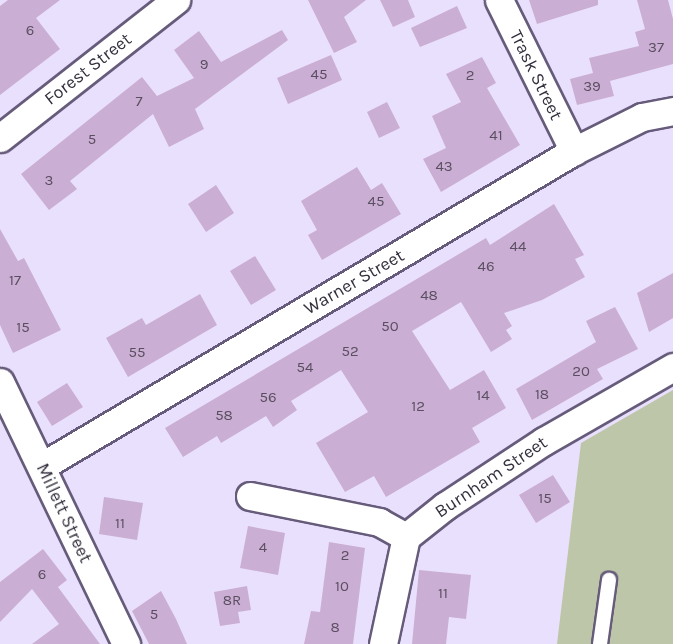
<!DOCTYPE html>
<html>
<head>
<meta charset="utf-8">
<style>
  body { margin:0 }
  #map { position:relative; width:673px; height:644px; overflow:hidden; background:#e9e0fd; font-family:Karla,sans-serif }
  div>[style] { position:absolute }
  .green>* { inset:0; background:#bdc6a8 }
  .building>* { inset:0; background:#cbaed3 }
  .roads { filter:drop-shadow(2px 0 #665b7a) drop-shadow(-2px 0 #665b7a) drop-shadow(0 2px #665b7a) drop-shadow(0 -2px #665b7a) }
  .service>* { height:14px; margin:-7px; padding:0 7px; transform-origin:7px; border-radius:7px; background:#fff }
  .minor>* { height:27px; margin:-13.5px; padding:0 13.5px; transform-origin:13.5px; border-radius:13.5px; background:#fff }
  span { translate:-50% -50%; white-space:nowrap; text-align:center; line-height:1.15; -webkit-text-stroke:4.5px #fff; paint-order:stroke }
  .number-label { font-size:15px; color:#5a4f62 }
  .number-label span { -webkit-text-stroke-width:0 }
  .street-label { font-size:18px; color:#342f3d }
</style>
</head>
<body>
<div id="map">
  <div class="green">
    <div style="clip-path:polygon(673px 390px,673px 644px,557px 644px,581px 443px)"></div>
  </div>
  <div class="building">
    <div style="clip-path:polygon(8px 0,60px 0,36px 18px,60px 49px,0 95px,0 6px)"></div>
    <div style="clip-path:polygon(308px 0,366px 0,344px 17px,357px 42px,334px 53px)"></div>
    <div style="clip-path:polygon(380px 0,408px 0,415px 17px,393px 27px)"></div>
    <div style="clip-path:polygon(529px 0,598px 0,598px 5px,537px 24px)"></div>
    <div style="clip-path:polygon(637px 0,668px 0,673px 19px,673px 64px,610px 81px,614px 96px,577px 105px,570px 79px,593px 73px,589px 58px,639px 46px,635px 32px,645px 29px)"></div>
    <div style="clip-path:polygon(457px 6px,467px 28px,420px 47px,411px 28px)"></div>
    <div style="clip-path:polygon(282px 30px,288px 40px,195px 109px,204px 129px,169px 147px,153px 114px,70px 181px,77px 189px,49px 210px,21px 174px,142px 77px,157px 96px,194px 78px,174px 50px,199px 31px,221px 62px)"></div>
    <div style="clip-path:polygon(331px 55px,342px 80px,288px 104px,277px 78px)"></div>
    <div style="clip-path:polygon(482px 57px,496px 83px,487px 88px,520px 145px,441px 192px,423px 159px,446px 148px,432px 116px,461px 102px,446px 74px)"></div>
    <div style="clip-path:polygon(387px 102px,400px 128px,379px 138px,367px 112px)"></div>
    <div style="clip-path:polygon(357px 167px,371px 190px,382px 183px,401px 214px,322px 260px,308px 235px,317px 230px,301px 201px)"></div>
    <div style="clip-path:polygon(216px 185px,234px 213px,206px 232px,188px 204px)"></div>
    <div style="clip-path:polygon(554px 204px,584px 255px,575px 259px,585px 277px,542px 300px,504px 313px,512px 326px,506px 330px,512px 339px,491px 352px,461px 302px,412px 331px,450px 390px,484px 370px,506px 408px,472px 428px,480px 442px,386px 497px,374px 476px,345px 492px,316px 443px,368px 412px,341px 370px,291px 401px,297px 410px,273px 427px,266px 416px,221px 443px,217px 436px,183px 457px,165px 428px,486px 238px,490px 245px)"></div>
    <div style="clip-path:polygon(0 229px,18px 261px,24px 258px,61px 330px,13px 353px,0 325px)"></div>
    <div style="clip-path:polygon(255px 256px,276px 290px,251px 305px,230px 271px)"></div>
    <div style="clip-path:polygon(673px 273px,673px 318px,649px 332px,637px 293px)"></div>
    <div style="clip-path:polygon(200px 294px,217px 325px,128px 377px,106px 338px,142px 318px,146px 325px)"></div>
    <div style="clip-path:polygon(615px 307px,638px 349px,597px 369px,603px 379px,532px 420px,516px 389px,596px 342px,586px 321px)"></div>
    <div style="clip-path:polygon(67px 383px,83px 407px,52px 426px,37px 402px)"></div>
    <div style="clip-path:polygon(553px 475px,570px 502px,536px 523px,519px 495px)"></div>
    <div style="clip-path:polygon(104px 497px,143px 503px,137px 540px,99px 534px)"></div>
    <div style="clip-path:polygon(248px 526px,285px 533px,278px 575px,240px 568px)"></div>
    <div style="clip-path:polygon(329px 542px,365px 548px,353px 644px,304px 644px,311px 611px,320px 612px)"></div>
    <div style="clip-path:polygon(43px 549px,67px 580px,58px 587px,100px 644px,32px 644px,59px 624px,32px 589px,0 622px,0 582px)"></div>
    <div style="clip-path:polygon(419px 570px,471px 575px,466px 619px,449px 617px,446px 644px,412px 644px)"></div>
    <div style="clip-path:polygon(247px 586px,251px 610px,238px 612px,240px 623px,220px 626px,214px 592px)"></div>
    <div style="clip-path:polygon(161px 591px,176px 619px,187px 644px,149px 644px,132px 611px)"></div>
  </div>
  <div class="roads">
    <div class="service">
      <div style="left:600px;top:644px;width:65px;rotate:-82deg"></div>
    </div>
    <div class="minor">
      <div style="left:499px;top:0;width:169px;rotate:63.6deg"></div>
      <div style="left:0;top:138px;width:224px;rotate:-38.1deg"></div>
      <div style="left:0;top:382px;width:291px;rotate:64.3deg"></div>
      <div style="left:42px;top:466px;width:618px;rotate:-30.63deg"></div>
      <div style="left:574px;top:151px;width:76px;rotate:-26.6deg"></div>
      <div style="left:642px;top:117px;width:32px;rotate:-11deg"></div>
      <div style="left:250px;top:496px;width:132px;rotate:11.4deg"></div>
      <div style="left:379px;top:522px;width:31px;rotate:29deg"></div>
      <div style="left:383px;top:644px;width:109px;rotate:-77.9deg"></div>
      <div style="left:406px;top:537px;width:50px;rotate:-38.5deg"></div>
      <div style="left:445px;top:506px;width:118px;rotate:-33.3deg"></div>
      <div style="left:544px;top:441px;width:149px;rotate:-29.8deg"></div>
    </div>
  </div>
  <div class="number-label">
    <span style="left:30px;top:31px">6</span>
    <span style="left:656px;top:48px">37</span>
    <span style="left:204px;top:65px">9</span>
    <span style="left:319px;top:75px">45</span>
    <span style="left:470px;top:76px">2</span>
    <span style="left:592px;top:87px">39</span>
    <span style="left:139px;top:102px">7</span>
    <span style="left:496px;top:136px">41</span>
    <span style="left:92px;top:140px">5</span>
    <span style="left:444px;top:167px">43</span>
    <span style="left:49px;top:181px">3</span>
    <span style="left:376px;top:202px">45</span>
    <span style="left:518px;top:247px">44</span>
    <span style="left:486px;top:267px">46</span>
    <span style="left:15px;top:281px">17</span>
    <span style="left:429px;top:296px">48</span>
    <span style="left:390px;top:327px">50</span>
    <span style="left:23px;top:328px">15</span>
    <span style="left:350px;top:352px">52</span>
    <span style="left:137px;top:353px">55</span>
    <span style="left:305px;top:368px">54</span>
    <span style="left:581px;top:372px">20</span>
    <span style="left:542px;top:395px">18</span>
    <span style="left:483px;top:396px">14</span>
    <span style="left:268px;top:398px">56</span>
    <span style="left:418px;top:407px">12</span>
    <span style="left:224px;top:416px">58</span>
    <span style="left:545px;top:499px">15</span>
    <span style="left:120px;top:524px">11</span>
    <span style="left:263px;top:548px">4</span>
    <span style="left:345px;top:556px">2</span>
    <span style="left:42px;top:575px">6</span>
    <span style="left:342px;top:587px">10</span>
    <span style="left:443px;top:594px">11</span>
    <span style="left:232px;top:601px">8R</span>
    <span style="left:154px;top:615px">5</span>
    <span style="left:335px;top:628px">8</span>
  </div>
  <div class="street-label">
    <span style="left:88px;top:69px;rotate:-38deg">Forest Street</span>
    <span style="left:536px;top:75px;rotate:64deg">Trask Street</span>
    <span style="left:354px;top:282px;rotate:-30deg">Warner Street</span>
    <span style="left:491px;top:477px;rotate:-34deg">Burnham Street</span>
    <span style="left:64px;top:513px;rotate:65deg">Millett Street</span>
  </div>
</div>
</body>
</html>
